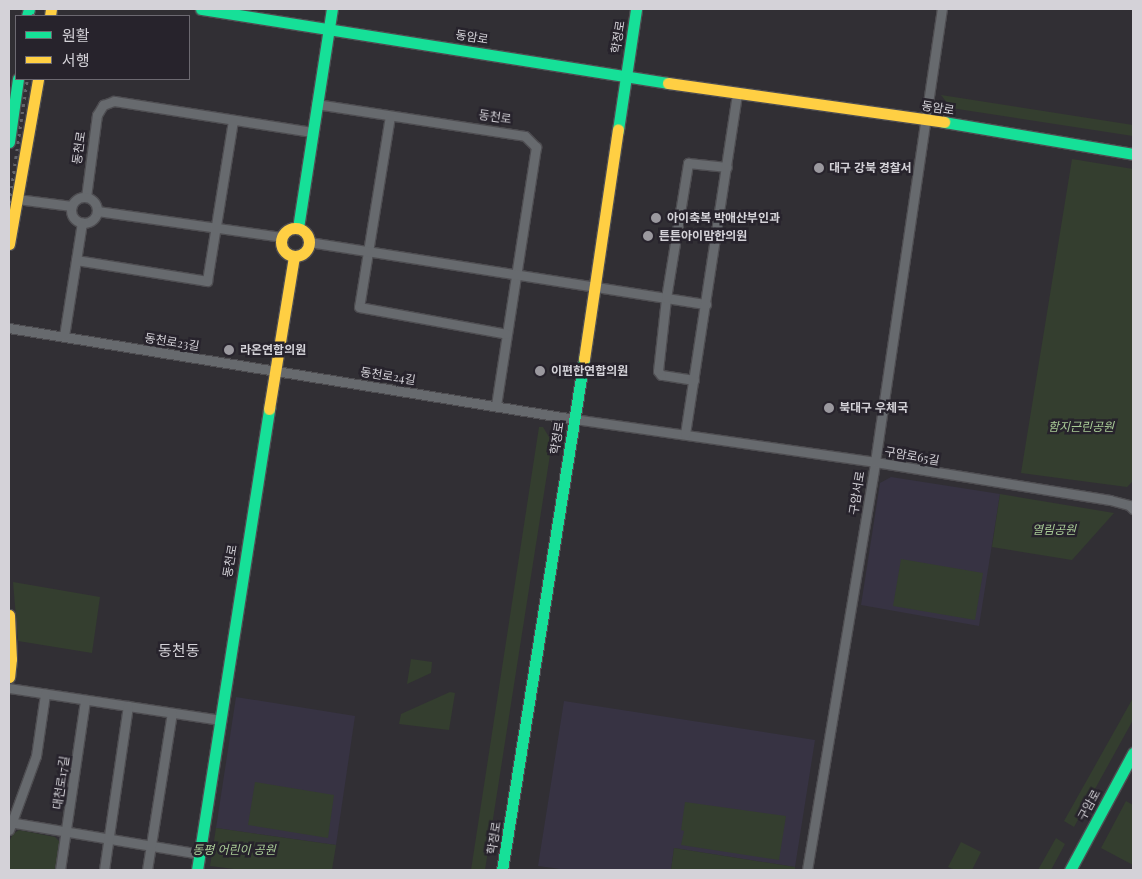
<!DOCTYPE html>
<html>
<head>
<meta charset="utf-8">
<style>
  body { margin:0 }
  #map { position:relative; width:1142px; height:879px; overflow:hidden; background:#312f34; font-family:"Playfair Display","Noto Sans KR",serif }
  div>[style] { position:absolute }
  .education>* { inset:0; background:#373343 }
  .green>* { inset:0; background:#343e2f }
  .roads { filter:drop-shadow(1px 0 #4e4d51) drop-shadow(-1px 0 #4e4d51) drop-shadow(0 1px #4e4d51) drop-shadow(0 -1px #4e4d51) }
  .street>* { height:9px; margin:-4.5px; padding:0 4.5px; transform-origin:4.5px; border-radius:4.5px; background:#676a6e }
  .street>.ring { margin:-4.5px; padding:0; box-sizing:content-box; background:none; border:9px solid #676a6e; border-radius:50% }
  .fast>* { height:11px; margin:-5.5px; padding:0 5.5px; transform-origin:5.5px; border-radius:5.5px; background:#16e098 }
  .slow>* { height:11px; margin:-5.5px; padding:0 5.5px; transform-origin:5.5px; border-radius:5.5px; background:#ffcf43 }
  .slow>.ring { margin:-5.5px; padding:0; box-sizing:content-box; background:none; border:11px solid #ffcf43; border-radius:50% }
  .rail>* { height:2.5px; margin-top:-1.25px; transform-origin:0; background:repeating-linear-gradient(90deg,#64656a 0 2.5px,transparent 0 7.5px) }
  .dots>* { width:14px; height:14px; translate:-50% -50%; box-sizing:border-box; border:2px solid #27232c; border-radius:50% }
  span { translate:-50% -50%; white-space:nowrap; text-align:center; line-height:1.15; -webkit-text-stroke:5px #27232c; paint-order:stroke }
  .street-label { font-size:12px; color:#d4d2d8 }
  .poi-label { font-size:12px; color:#d4d2d8; font-weight:700 }
  .left { translate:0 -50%; text-align:left }
  .park-label { font-size:12px; color:#a9cb97; font-style:italic }
  .quarter-label { font-size:15px; color:#d4d2d8 }
  .frame { position:absolute; inset:0; border:10px solid #d4d2d8; pointer-events:none }
  .legend { position:absolute; left:15px; top:15px; width:175px; height:65px; box-sizing:border-box; background:#27232c; border:1px solid #6c6971; margin:0; padding:6px 9px; list-style:none; font-size:15px; color:#d4d2d8 }
  .legend li { display:flex; align-items:center; gap:10px; height:25px }
  .legend b { width:25px; border:1px solid #6c6971 }
</style>
</head>
<body>
<div id="map">
  <div class="education">
    <div style="clip-path:polygon(891px 477px,1000px 494px,979px 626px,861px 605px,880px 483px)"></div>
    <div style="clip-path:polygon(236px 697px,355px 716px,336px 845px,216px 828px)"></div>
    <div style="clip-path:polygon(564px 701px,815px 740px,795px 867px,674px 848px,671px 870px,568px 870px,538px 866px)"></div>
  </div>
  <div class="green">
    <div style="clip-path:polygon(941px 95px,1133px 125px,1133px 136px,951px 108px)"></div>
    <div style="clip-path:polygon(1072px 159px,1133px 169px,1133px 481px,1127px 487px,1021px 473px)"></div>
    <div style="clip-path:polygon(539px 427px,543px 427px,552px 442px,485px 870px,471px 870px)"></div>
    <div style="clip-path:polygon(1000px 494px,1114px 513px,1072px 560px,992px 547px)"></div>
    <div style="clip-path:polygon(901px 559px,983px 573px,975px 620px,893px 606px)"></div>
    <div style="clip-path:polygon(13px 582px,100px 597px,92px 653px,18px 641px)"></div>
    <div style="clip-path:polygon(411px 659px,432px 662px,431px 673px,407px 684px)"></div>
    <div style="clip-path:polygon(450px 692px,455px 693px,449px 730px,399px 724px,401px 714px)"></div>
    <div style="clip-path:polygon(1133px 698px,1133px 720px,1074px 827px,1064px 821px)"></div>
    <div style="clip-path:polygon(255px 782px,334px 795px,328px 838px,248px 825px)"></div>
    <div style="clip-path:polygon(1126px 801px,1133px 805px,1133px 865px,1101px 848px)"></div>
    <div style="clip-path:polygon(685px 802px,786px 816px,779px 860px,681px 845px,684px 831px,681px 830px)"></div>
    <div style="clip-path:polygon(216px 828px,336px 845px,332px 870px,242px 870px,210px 866px)"></div>
    <div style="clip-path:polygon(19px 830px,55px 837px,61px 843px,57px 870px,9px 870px,9px 842px,13px 834px)"></div>
    <div style="clip-path:polygon(1056px 838px,1065px 844px,1051px 870px,1038px 870px)"></div>
    <div style="clip-path:polygon(961px 842px,981px 852px,972px 870px,955px 870px,948px 867px)"></div>
    <div style="clip-path:polygon(674px 848px,795px 867px,795px 870px,671px 870px)"></div>
  </div>
  <div class="roads">
    <div class="street">
      <div style="left:316px;top:104px;width:211px;rotate:8.7deg"></div>
      <div style="left:525px;top:136px;width:16px;rotate:45deg"></div>
      <div style="left:536px;top:147px;width:261px;rotate:98.8deg"></div>
      <div style="left:390px;top:116px;width:193px;rotate:99.2deg"></div>
      <div style="left:359px;top:307px;width:150px;rotate:10.3deg"></div>
      <div style="left:86px;top:197px;width:83px;rotate:-82.4deg"></div>
      <div style="left:97px;top:115px;width:12px;rotate:-59deg"></div>
      <div style="left:103px;top:105px;width:12px;rotate:-20deg"></div>
      <div style="left:114px;top:101px;width:199px;rotate:8.9deg"></div>
      <div class="ring" style="left:71px;top:197px;width:17px;height:17px"></div>
      <div style="left:17px;top:199px;width:55px;rotate:7.3deg"></div>
      <div style="left:97px;top:211px;width:186px;rotate:8deg"></div>
      <div style="left:309px;top:242px;width:402px;rotate:8.9deg"></div>
      <div style="left:76px;top:260px;width:133px;rotate:9.1deg"></div>
      <div style="left:207px;top:281px;width:163px;rotate:-80.8deg"></div>
      <div style="left:9px;top:328px;width:572px;rotate:9.15deg"></div>
      <div style="left:574px;top:419px;width:304px;rotate:8.1deg"></div>
      <div style="left:875px;top:462px;width:238px;rotate:9.2deg"></div>
      <div style="left:1110px;top:500px;width:20px;rotate:15deg"></div>
      <div style="left:1129px;top:505px;width:6px;rotate:45deg"></div>
      <div style="left:64px;top:336px;width:115px;rotate:-81deg"></div>
      <div style="left:694px;top:380px;width:33px;rotate:-171deg"></div>
      <div style="left:661px;top:375px;width:5px;rotate:-127deg"></div>
      <div style="left:658px;top:371px;width:73px;rotate:-83.7deg"></div>
      <div style="left:666px;top:298px;width:137px;rotate:-80.7deg"></div>
      <div style="left:688px;top:163px;width:39px;rotate:6deg"></div>
      <div style="left:685px;top:434px;width:344px;rotate:-81.3deg"></div>
      <div style="left:9px;top:688px;width:213px;rotate:8.6deg"></div>
      <div style="left:9px;top:822px;width:194px;rotate:9.5deg"></div>
      <div style="left:9px;top:830px;width:79px;rotate:-70deg"></div>
      <div style="left:36px;top:756px;width:63px;rotate:-81.7deg"></div>
      <div style="left:60px;top:870px;width:172px;rotate:-81.6deg"></div>
      <div style="left:104px;top:870px;width:166px;rotate:-81.7deg"></div>
      <div style="left:147px;top:870px;width:159px;rotate:-81deg"></div>
      <div style="left:807px;top:870px;width:414px;rotate:-80.5deg"></div>
      <div style="left:875px;top:462px;width:458px;rotate:-81.6deg"></div>
    </div>
    <div class="fast">
      <div style="left:201px;top:9px;width:473px;rotate:9deg"></div>
      <div style="left:27px;top:16px;width:7px;rotate:-74deg"></div>
      <div style="left:944px;top:122px;width:192px;rotate:9.6deg"></div>
      <div style="left:618px;top:130px;width:122px;rotate:-81.5deg"></div>
      <div style="left:9px;top:142px;width:64px;rotate:-81.9deg"></div>
      <div style="left:298px;top:228px;width:222px;rotate:-81.2deg"></div>
      <div style="left:197px;top:870px;width:467px;rotate:-81.1deg"></div>
      <div style="left:502px;top:870px;width:518px;rotate:-80.88deg"></div>
      <div style="left:1070px;top:870px;width:133px;rotate:-61.7deg"></div>
    </div>
    <div class="slow">
      <div style="left:50px;top:16px;width:7px;rotate:-82deg"></div>
      <div style="left:668px;top:83px;width:279px;rotate:8deg"></div>
      <div class="ring" style="left:281px;top:228px;width:17px;height:17px"></div>
      <div style="left:9px;top:244px;width:168px;rotate:-80deg"></div>
      <div style="left:584px;top:359px;width:232px;rotate:-81.6deg"></div>
      <div style="left:269px;top:409px;width:154px;rotate:-80.7deg"></div>
      <div style="left:9px;top:615px;width:44px;rotate:87.4deg"></div>
      <div style="left:11px;top:659px;width:18px;rotate:96deg"></div>
    </div>
  </div>
  <div class="rail">
    <div style="left:33px;top:16px;width:7px;rotate:-82deg"></div>
    <div style="left:9px;top:203px;width:125px;rotate:-81.7deg"></div>
  </div>
  <div class="dots">
    <div style="left:819px;top:168px;background:#9b999f"></div>
    <div style="left:656px;top:218px;background:#9b999f"></div>
    <div style="left:648px;top:236px;background:#9b999f"></div>
    <div style="left:229px;top:350px;background:#9b999f"></div>
    <div style="left:540px;top:371px;background:#9b999f"></div>
    <div style="left:829px;top:408px;background:#9b999f"></div>
  </div>
  <div class="street-label">
    <span style="left:472px;top:37px;rotate:9deg">동암로</span>
    <span style="left:618px;top:37px;rotate:-81deg">학정로</span>
    <span style="left:938px;top:108px;rotate:9deg">동암로</span>
    <span style="left:495px;top:117px;rotate:8deg">동천로</span>
    <span style="left:79px;top:148px;rotate:-82deg">동천로</span>
    <span style="left:172px;top:342px;rotate:9deg">동천로23길</span>
    <span style="left:388px;top:376px;rotate:9deg">동천로24길</span>
    <span style="left:557px;top:438px;rotate:-81deg">학정로</span>
    <span style="left:912px;top:456px;rotate:10deg">구암로65길</span>
    <span style="left:857px;top:493px;rotate:-81deg">구암서로</span>
    <span style="left:230px;top:561px;rotate:-80deg">동천로</span>
    <span style="left:61px;top:783px;rotate:-82deg">대천로17길</span>
    <span style="left:1089px;top:805px;rotate:-61deg">구암로</span>
    <span style="left:494px;top:838px;rotate:-81deg">학정로</span>
  </div>
  <div class="poi-label">
    <span class="left" style="left:829px;top:168px">대구 강북 경찰서</span>
    <span class="left" style="left:667px;top:218px">아이축복 박애산부인과</span>
    <span class="left" style="left:659px;top:236px">튼튼아이맘한의원</span>
    <span class="left" style="left:240px;top:350px">라온연합의원</span>
    <span class="left" style="left:551px;top:371px">이편한연합의원</span>
    <span class="left" style="left:839px;top:408px">북대구 우체국</span>
  </div>
  <div class="park-label">
    <span style="left:1081px;top:427px">함지근린공원</span>
    <span style="left:1054px;top:530px">열림공원</span>
    <span style="left:234px;top:850px">동평 어린이 공원</span>
  </div>
  <div class="quarter-label">
    <span style="left:179px;top:651px">동천동</span>
  </div>
  <div class="frame"></div>
  <ul class="legend">
  <li><b style="height:6px;background:#16e098"></b>원활</li>
  <li><b style="height:6px;background:#ffcf43"></b>서행</li>
  </ul>
</div>
</body>
</html>
